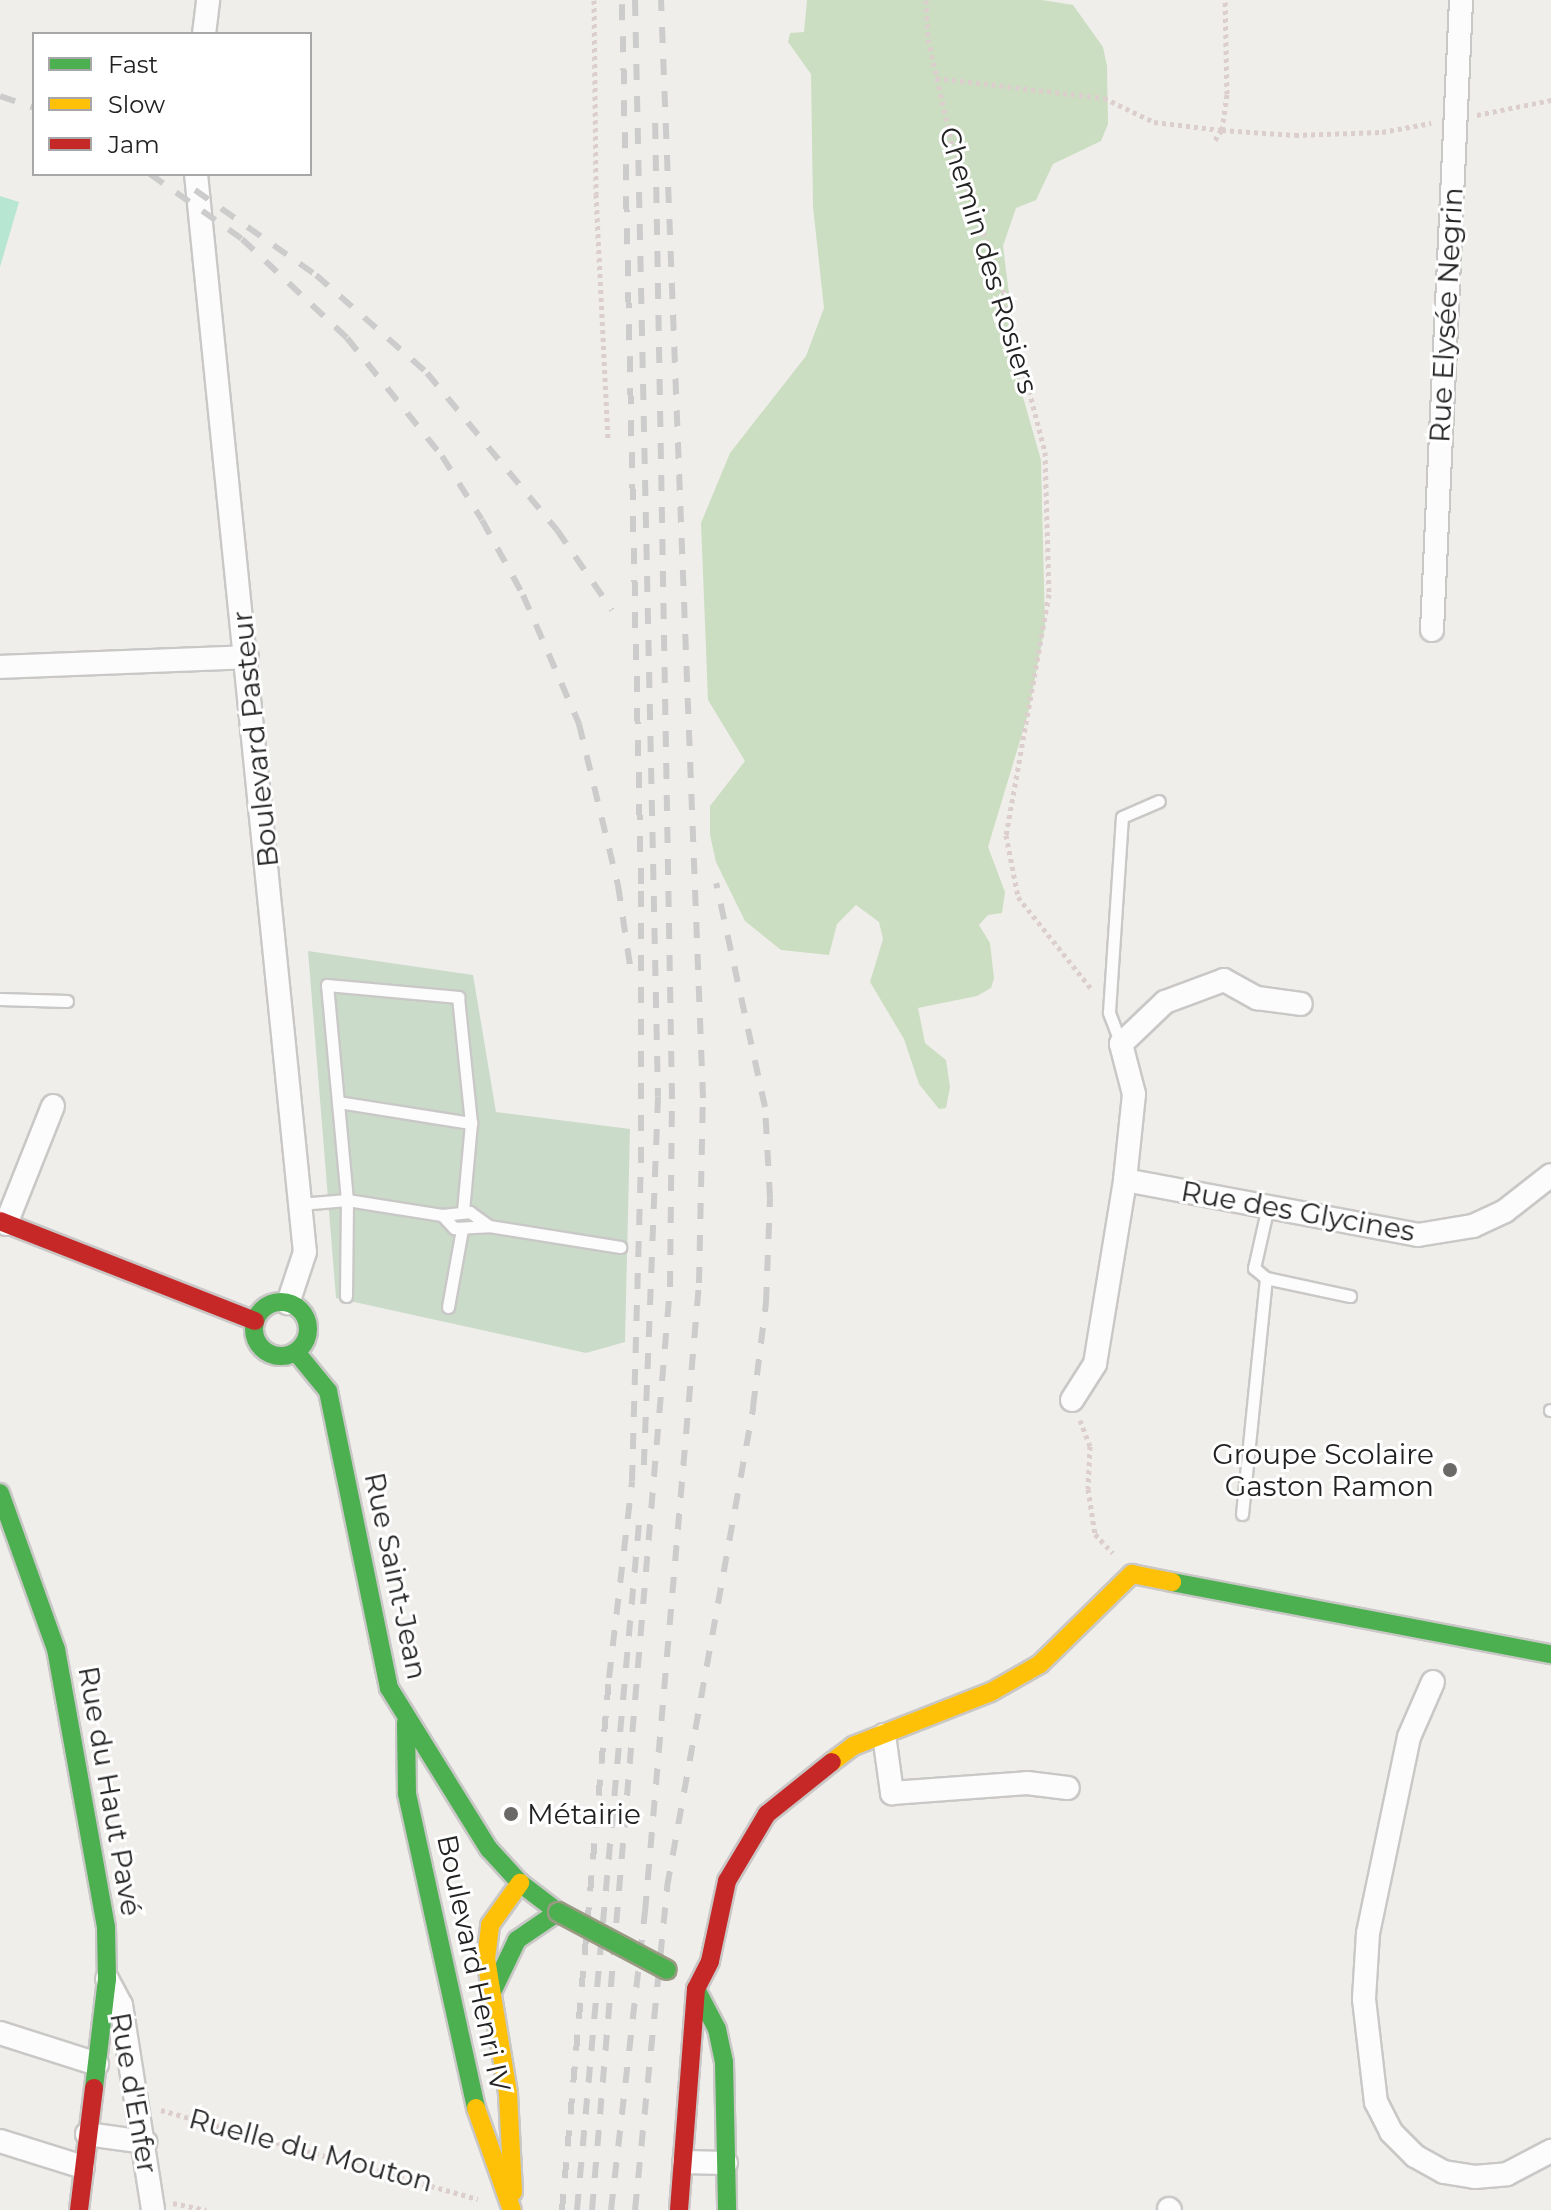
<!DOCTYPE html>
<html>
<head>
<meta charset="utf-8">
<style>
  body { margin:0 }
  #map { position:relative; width:1551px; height:2210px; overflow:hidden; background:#f0eeeb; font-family:Montserrat,sans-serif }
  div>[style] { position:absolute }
  .forest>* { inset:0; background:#cbdec1 }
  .cemetery>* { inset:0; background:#cadbca }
  .pitch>* { inset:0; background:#b7e6d2 }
  .path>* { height:5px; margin-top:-2.5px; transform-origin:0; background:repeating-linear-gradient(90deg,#dccecd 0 4px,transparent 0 8px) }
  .roads { filter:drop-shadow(2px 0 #c9c8c7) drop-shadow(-2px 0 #c9c8c7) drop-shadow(0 2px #c9c8c7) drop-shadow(0 -2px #c9c8c7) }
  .lane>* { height:11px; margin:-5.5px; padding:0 5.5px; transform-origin:5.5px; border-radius:5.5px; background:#fdfcfc }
  .street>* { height:22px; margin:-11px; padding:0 11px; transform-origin:11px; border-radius:11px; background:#fdfcfc }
  .fast>* { height:18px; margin:-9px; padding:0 9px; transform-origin:9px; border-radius:9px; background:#4caf50 }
  .fast>.ring { margin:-9px; padding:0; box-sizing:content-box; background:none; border:18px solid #4caf50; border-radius:50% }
  .slow>* { height:18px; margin:-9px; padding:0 9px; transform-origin:9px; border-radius:9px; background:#ffc107 }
  .jam>* { height:18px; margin:-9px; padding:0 9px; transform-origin:9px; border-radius:9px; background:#c62828 }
  .rail>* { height:6px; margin-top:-3px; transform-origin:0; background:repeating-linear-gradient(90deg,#ccc 0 16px,transparent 0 32px) }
  .bridges { filter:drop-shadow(2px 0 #999a82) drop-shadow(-2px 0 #999a82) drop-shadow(0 2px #999a82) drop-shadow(0 -2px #999a82) }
  .fast-bridge>* { height:18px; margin:-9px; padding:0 9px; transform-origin:9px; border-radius:9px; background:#4caf50 }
  .dots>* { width:22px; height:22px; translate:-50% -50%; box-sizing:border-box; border:4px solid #fff; border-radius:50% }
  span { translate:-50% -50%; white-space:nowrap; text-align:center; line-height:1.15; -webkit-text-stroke:6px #fff; paint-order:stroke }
  .street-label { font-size:28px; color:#222 }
  .poi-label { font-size:28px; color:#222 }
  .right { translate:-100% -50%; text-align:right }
  .left { translate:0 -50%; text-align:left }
  .legend { position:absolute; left:32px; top:32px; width:280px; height:144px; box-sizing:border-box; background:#fff; border:2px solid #a7a7a7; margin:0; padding:10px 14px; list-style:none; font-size:24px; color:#222 }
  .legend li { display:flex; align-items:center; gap:16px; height:40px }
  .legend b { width:40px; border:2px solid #a7a7a7 }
</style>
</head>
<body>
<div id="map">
  <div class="forest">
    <div style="clip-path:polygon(807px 0,1042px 0,1073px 5px,1103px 47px,1107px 66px,1108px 124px,1101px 141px,1053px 164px,1036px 200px,1016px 208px,1003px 246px,1021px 390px,1041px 460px,1045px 626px,1028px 714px,988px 847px,1005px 892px,1002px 913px,988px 915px,979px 925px,990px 943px,994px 978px,991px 988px,977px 996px,918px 1008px,925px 1043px,946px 1060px,950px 1087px,946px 1108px,939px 1109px,919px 1084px,904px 1039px,870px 982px,883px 939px,879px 922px,856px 905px,837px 924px,829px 955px,781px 950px,745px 921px,716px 862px,710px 835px,710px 806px,745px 761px,708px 700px,701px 523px,730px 453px,806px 356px,824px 308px,813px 207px,811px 74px,788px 42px,790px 33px,804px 32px)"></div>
  </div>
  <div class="cemetery">
    <div style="clip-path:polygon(308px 951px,473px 975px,496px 1112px,630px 1129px,625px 1342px,586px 1353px,336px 1298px)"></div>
  </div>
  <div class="pitch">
    <div style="clip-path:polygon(0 196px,19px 202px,0 267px)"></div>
  </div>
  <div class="path">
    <div style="left:594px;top:0;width:194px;rotate:89.4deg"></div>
    <div style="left:596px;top:194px;width:248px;rotate:87.2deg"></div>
    <div style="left:926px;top:0;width:39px;rotate:87deg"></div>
    <div style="left:928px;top:39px;width:113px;rotate:77.2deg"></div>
    <div style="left:953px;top:149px;width:141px;rotate:70.2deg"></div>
    <div style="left:1001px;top:282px;width:176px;rotate:75.5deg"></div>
    <div style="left:1045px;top:452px;width:142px;rotate:88.4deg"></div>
    <div style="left:1049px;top:594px;width:245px;rotate:100.1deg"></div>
    <div style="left:1006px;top:835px;width:63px;rotate:79deg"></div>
    <div style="left:1018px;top:897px;width:120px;rotate:51.4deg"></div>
    <div style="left:936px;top:78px;width:169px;rotate:6.8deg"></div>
    <div style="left:1104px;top:98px;width:55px;rotate:25.6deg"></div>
    <div style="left:1154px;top:122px;width:68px;rotate:6.7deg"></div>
    <div style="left:1222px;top:130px;width:73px;rotate:3.9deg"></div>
    <div style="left:1295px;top:135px;width:87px;rotate:-2deg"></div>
    <div style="left:1382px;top:132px;width:50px;rotate:-10.4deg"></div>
    <div style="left:1477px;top:115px;width:76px;rotate:-11.5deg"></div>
    <div style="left:1215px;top:140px;width:12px;rotate:-55deg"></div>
    <div style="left:1222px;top:130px;width:36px;rotate:-82deg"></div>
    <div style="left:1227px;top:94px;width:94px;rotate:-91.2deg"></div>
    <div style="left:1080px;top:1420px;width:28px;rotate:69deg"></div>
    <div style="left:1090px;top:1446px;width:43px;rotate:92.7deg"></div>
    <div style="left:1088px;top:1489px;width:46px;rotate:81.2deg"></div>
    <div style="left:1095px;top:1534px;width:26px;rotate:47deg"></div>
    <div style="left:161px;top:2110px;width:329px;rotate:15.7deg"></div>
    <div style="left:173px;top:2203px;width:34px;rotate:12deg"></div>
  </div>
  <div class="roads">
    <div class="lane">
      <div style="left:0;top:999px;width:67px;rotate:1.7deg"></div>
      <div style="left:1121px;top:1044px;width:34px;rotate:-111deg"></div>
      <div style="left:1109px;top:1012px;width:195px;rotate:-86.2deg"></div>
      <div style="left:1122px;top:817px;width:40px;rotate:-23.4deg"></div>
      <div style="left:338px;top:1102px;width:135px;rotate:9deg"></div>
      <div style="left:300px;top:1204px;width:47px;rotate:-4.9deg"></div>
      <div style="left:347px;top:1200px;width:96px;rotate:9deg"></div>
      <div style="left:1268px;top:1206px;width:64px;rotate:102.7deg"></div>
      <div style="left:1254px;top:1268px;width:16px;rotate:40deg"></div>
      <div style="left:1266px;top:1278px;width:86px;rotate:12.1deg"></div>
      <div style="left:489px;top:1226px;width:24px;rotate:-144deg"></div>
      <div style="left:470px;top:1212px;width:28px;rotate:174deg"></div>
      <div style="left:442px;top:1215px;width:18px;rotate:47deg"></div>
      <div style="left:454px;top:1228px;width:35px;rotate:-3deg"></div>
      <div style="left:489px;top:1226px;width:133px;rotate:9.1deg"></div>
      <div style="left:346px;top:1296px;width:96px;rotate:-89.4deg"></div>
      <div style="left:347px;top:1200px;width:216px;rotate:-95.3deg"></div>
      <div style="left:327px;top:985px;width:132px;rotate:5.2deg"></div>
      <div style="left:458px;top:997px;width:127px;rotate:84.1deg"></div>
      <div style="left:471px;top:1123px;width:88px;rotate:95.2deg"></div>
      <div style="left:448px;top:1307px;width:79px;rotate:-79.8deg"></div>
      <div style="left:1550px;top:1410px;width:1px"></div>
      <div style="left:1242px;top:1514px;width:237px;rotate:-84.2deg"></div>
    </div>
    <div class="street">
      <div style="left:204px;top:34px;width:34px;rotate:-83deg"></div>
      <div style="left:196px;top:174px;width:1083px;rotate:84.23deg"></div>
      <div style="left:305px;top:1252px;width:54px;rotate:108.4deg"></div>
      <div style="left:1432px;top:630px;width:631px;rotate:-87.36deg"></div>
      <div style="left:0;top:667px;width:247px;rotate:-2.3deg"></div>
      <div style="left:1125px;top:1180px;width:298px;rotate:10.6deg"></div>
      <div style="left:1418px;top:1235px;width:56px;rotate:-9.3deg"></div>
      <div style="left:1473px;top:1226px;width:35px;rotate:-25deg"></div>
      <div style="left:1505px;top:1211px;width:58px;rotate:-38deg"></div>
      <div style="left:6px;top:1224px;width:127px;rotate:-68.3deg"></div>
      <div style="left:1072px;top:1400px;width:43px;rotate:-57.4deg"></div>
      <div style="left:1095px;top:1364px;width:186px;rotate:-80.7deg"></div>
      <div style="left:1125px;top:1180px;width:86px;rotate:-84deg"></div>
      <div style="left:1134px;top:1094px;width:52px;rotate:-104.6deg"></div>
      <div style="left:1121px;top:1044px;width:61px;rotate:-43.7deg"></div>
      <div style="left:1165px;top:1002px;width:63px;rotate:-20.4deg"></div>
      <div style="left:1224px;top:980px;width:38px;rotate:29deg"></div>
      <div style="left:1257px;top:998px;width:44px;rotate:7.8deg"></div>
      <div style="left:1433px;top:1682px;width:60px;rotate:113.6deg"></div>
      <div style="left:1409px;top:1737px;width:200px;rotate:101.8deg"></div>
      <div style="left:1368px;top:1933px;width:66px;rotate:93.5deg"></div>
      <div style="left:1364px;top:1999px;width:104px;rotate:83.4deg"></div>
      <div style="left:1376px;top:2102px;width:34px;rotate:63deg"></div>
      <div style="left:1391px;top:2132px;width:34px;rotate:45deg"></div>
      <div style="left:1415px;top:2156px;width:33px;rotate:29deg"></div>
      <div style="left:1444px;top:2172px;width:31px;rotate:9deg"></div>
      <div style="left:1475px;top:2177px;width:32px;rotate:-5deg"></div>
      <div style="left:1507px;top:2174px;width:50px;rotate:-27.6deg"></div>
      <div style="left:884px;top:1735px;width:59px;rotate:82.1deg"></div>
      <div style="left:892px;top:1793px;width:135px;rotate:-4.2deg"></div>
      <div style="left:1027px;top:1783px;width:41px;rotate:7deg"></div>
      <div style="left:107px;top:1979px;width:30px;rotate:62deg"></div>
      <div style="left:121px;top:2005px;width:207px;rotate:81.1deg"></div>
      <div style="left:0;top:2033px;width:102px;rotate:17.7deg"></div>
      <div style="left:87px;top:2134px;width:59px;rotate:7.9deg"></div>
      <div style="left:0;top:2141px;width:87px;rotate:17.4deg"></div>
      <div style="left:684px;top:2162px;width:42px;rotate:1.4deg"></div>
      <div style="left:1169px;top:2209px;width:1px;rotate:45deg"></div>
    </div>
    <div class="fast">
      <div class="ring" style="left:254px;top:1302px;width:36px;height:36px"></div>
      <div style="left:296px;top:1352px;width:50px;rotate:50.6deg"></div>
      <div style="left:328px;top:1391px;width:303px;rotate:78.4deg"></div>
      <div style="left:389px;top:1688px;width:190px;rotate:58.2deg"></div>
      <div style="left:489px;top:1849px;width:46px;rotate:47.6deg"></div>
      <div style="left:520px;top:1883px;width:48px;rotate:37.3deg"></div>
      <div style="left:558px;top:1912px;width:50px;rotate:145.7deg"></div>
      <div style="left:517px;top:1940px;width:55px;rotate:115.6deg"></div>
      <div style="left:0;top:1493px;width:166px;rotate:70.3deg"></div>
      <div style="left:56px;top:1649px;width:282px;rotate:79.8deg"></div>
      <div style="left:106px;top:1927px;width:52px;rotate:88.9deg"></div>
      <div style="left:107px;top:1979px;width:110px;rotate:96.8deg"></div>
      <div style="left:1172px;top:1582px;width:386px;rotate:10.8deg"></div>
      <div style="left:406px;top:1723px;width:71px;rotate:89.2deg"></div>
      <div style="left:407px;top:1794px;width:321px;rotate:77.6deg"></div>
      <div style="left:696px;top:1989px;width:45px;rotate:62.3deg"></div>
      <div style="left:717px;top:2029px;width:34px;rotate:78deg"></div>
      <div style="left:724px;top:2062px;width:148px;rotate:88.8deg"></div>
    </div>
    <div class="slow">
      <div style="left:832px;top:1762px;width:26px;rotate:-37deg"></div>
      <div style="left:853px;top:1746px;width:148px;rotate:-21.4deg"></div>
      <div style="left:991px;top:1692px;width:56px;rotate:-29.7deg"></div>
      <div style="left:1040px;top:1664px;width:129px;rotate:-44.4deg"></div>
      <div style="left:1132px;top:1574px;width:41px;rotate:11.3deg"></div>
      <div style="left:476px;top:2108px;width:108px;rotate:70.6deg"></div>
      <div style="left:513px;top:2192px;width:99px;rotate:-92.9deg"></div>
      <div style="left:508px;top:2093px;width:136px;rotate:-99.3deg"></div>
      <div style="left:486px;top:1959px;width:34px;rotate:-83deg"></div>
      <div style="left:490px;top:1925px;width:52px;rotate:-54.5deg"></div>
    </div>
    <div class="jam">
      <div style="left:0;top:1221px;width:274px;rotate:21.4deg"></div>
      <div style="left:79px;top:2210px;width:123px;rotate:-83deg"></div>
      <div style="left:679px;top:2210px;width:222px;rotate:-85.6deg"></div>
      <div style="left:696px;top:1989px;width:31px;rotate:-63deg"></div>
      <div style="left:710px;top:1961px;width:82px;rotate:-78deg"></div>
      <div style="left:727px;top:1881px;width:78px;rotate:-59.2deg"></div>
      <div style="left:767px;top:1814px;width:83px;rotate:-38.7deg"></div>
    </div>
  </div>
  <div class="rail">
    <div style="left:635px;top:0;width:1097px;rotate:88.8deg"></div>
    <div style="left:658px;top:1097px;width:384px;rotate:92.2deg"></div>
    <div style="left:0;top:96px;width:36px;rotate:19deg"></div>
    <div style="left:150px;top:174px;width:113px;rotate:35.2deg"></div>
    <div style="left:242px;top:239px;width:144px;rotate:43.3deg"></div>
    <div style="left:347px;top:338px;width:151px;rotate:51.2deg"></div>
    <div style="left:442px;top:456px;width:75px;rotate:58deg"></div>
    <div style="left:482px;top:520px;width:85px;rotate:61.3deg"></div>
    <div style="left:523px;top:595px;width:141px;rotate:66.5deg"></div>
    <div style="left:579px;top:724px;width:166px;rotate:76.4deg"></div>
    <div style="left:618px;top:885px;width:95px;rotate:81.5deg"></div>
    <div style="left:195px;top:190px;width:148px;rotate:35.1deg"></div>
    <div style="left:316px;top:275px;width:148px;rotate:41.4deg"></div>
    <div style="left:427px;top:373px;width:204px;rotate:50.4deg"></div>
    <div style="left:557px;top:530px;width:97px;rotate:55.5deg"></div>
    <div style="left:562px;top:2210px;width:534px;rotate:-84.95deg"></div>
    <div style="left:609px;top:1678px;width:198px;rotate:-83.3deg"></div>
    <div style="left:632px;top:1481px;width:318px;rotate:-88.4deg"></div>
    <div style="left:641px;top:1163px;width:279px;rotate:-90deg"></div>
    <div style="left:641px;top:884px;width:884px;rotate:-91.23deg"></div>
    <div style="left:577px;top:2210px;width:700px;rotate:-84.84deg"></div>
    <div style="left:592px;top:2210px;width:926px;rotate:-85.17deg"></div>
    <div style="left:670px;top:1287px;width:188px;rotate:-89.4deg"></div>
    <div style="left:672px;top:1099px;width:982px;rotate:-90.99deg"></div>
    <div style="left:611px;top:2210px;width:300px;rotate:-83.5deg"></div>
    <div style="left:645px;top:1912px;width:631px;rotate:-85.09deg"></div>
    <div style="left:699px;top:1283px;width:185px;rotate:-88.8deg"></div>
    <div style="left:703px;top:1098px;width:1099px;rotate:-92.19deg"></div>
    <div style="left:635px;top:2210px;width:325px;rotate:-84.3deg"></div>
    <div style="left:667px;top:1887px;width:488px;rotate:-79.8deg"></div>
    <div style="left:753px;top:1407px;width:105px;rotate:-82.9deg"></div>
    <div style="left:766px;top:1303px;width:105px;rotate:-87.8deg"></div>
    <div style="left:770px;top:1198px;width:91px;rotate:-93.1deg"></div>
    <div style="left:765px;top:1107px;width:229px;rotate:-102.3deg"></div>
  </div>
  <div class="bridges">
    <div class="fast-bridge">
      <div style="left:558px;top:1912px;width:123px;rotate:28deg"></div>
    </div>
  </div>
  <div class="dots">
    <div style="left:1450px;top:1470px;background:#6a6968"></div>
    <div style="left:511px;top:1814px;background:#6a6968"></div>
  </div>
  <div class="street-label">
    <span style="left:989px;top:260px;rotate:73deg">Chemin des Rosiers</span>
    <span style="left:1446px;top:315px;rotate:-87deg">Rue Elysée Negrin</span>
    <span style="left:255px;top:739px;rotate:-96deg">Boulevard Pasteur</span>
    <span style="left:1298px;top:1211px;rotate:10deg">Rue des Glycines</span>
    <span style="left:396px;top:1576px;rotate:78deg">Rue Saint-Jean</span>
    <span style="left:110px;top:1791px;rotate:80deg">Rue du Haut Pavé</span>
    <span style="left:474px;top:1963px;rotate:78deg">Boulevard Henri IV</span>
    <span style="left:134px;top:2093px;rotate:80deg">Rue d'Enfer</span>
    <span style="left:311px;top:2150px;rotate:15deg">Ruelle du Mouton</span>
  </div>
  <div class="poi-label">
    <span class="right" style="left:1434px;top:1470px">Groupe Scolaire<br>Gaston Ramon</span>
    <span class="left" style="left:527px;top:1814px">Métairie</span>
  </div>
  <ul class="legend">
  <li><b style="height:10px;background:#4caf50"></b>Fast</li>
  <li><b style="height:10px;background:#ffc107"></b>Slow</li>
  <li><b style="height:10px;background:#c62828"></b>Jam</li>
  </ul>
</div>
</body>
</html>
